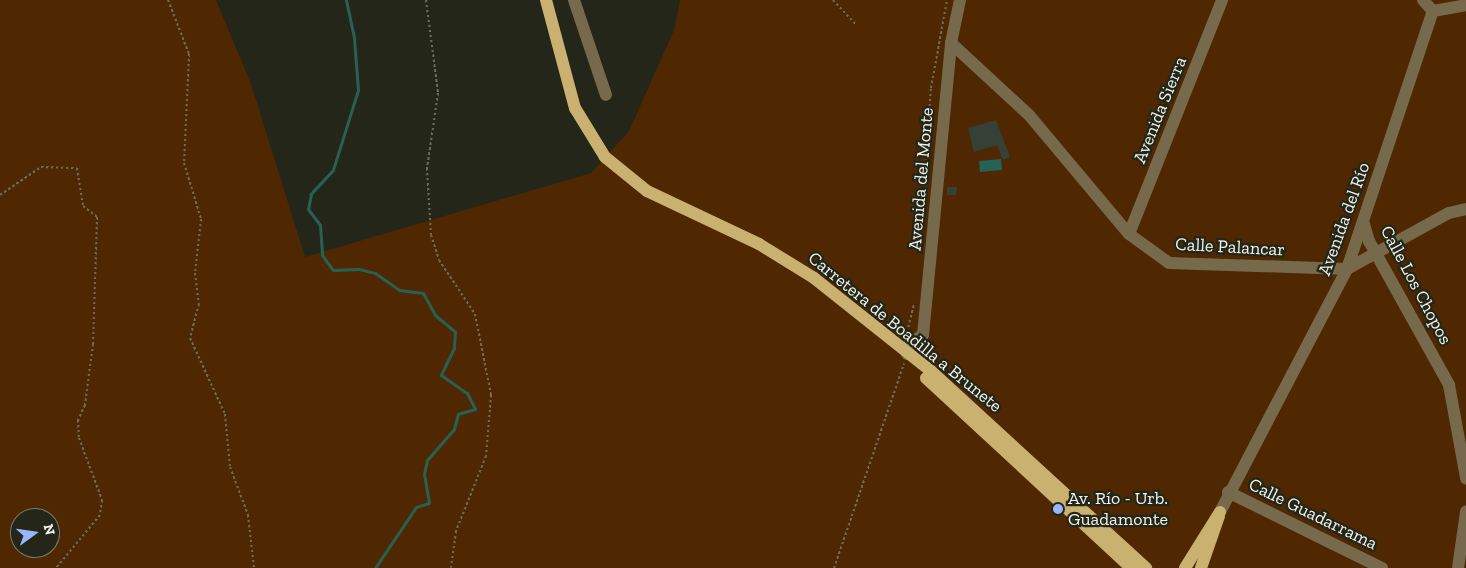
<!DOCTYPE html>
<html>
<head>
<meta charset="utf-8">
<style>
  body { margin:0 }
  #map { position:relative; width:1466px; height:568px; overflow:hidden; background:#232618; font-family:"Zilla Slab",serif }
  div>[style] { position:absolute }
  .green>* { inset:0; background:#4f2801 }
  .water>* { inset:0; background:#276155 }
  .stream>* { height:3px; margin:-1.5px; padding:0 1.5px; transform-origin:1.5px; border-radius:1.5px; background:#276155 }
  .building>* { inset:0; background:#354136 }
  .path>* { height:2px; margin-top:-1px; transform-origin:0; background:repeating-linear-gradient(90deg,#6b6d61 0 2.5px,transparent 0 5px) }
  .minor>* { height:12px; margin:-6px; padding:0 6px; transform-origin:6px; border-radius:6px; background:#776a4c }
  .major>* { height:12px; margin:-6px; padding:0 6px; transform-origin:6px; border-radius:6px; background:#cbb170 }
  .dots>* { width:14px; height:14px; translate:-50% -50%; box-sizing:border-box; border:2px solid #232618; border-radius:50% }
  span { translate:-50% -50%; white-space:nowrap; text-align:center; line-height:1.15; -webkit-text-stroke:4.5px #232618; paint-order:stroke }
  .street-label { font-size:18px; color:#f3f5ec }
  .poi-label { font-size:18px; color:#f3f5ec }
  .left { translate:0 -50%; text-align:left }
  .north { position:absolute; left:10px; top:508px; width:50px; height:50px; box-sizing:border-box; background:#232618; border:1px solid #76796d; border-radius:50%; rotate:76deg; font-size:14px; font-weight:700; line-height:20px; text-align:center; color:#f3f5ec }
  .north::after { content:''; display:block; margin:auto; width:18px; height:22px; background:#9bb5fd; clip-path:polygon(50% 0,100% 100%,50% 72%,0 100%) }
</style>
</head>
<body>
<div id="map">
  <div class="green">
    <div style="clip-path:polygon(evenodd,0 0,216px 0,251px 84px,305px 257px,591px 173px,629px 131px,674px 30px,680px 0,1466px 0,1466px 568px,0 568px,0 0,20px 518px,50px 518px,50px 548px,20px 548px,20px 518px)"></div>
  </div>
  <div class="water">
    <div style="clip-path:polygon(1001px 159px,1002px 170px,980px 172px,979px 161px)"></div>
  </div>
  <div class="stream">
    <div style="left:346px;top:0;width:39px;rotate:78deg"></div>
    <div style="left:354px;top:38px;width:52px;rotate:85.6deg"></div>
    <div style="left:358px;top:90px;width:84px;rotate:107.4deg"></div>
    <div style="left:333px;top:170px;width:33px;rotate:133deg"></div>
    <div style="left:311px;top:194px;width:15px;rotate:101deg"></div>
    <div style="left:308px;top:209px;width:20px;rotate:53deg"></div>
    <div style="left:320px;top:225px;width:30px;rotate:86deg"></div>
    <div style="left:322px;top:255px;width:19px;rotate:54deg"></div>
    <div style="left:333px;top:270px;width:26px;rotate:-2deg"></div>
    <div style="left:359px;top:269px;width:16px;rotate:14deg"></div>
    <div style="left:375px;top:273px;width:29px;rotate:35deg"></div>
    <div style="left:399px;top:290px;width:24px;rotate:7deg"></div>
    <div style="left:423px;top:293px;width:25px;rotate:61deg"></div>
    <div style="left:435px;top:315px;width:26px;rotate:40deg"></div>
    <div style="left:455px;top:332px;width:16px;rotate:94deg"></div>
    <div style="left:454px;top:348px;width:30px;rotate:116deg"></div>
    <div style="left:441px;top:375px;width:32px;rotate:35deg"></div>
    <div style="left:467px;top:393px;width:18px;rotate:63deg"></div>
    <div style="left:475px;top:409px;width:18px;rotate:164deg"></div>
    <div style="left:458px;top:414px;width:16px;rotate:105deg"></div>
    <div style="left:454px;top:429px;width:41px;rotate:131.1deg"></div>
    <div style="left:427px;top:460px;width:14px;rotate:102deg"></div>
    <div style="left:424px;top:474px;width:29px;rotate:80deg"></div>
    <div style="left:429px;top:503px;width:14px;rotate:163deg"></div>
    <div style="left:416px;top:507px;width:73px;rotate:123.9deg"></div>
  </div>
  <div class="building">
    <div style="clip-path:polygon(996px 120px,1010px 157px,1003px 160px,997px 145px,974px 152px,968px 128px)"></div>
    <div style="clip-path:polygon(947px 187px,957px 187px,956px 195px,947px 195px)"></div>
  </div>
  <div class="path">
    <div style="left:168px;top:0;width:58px;rotate:68.7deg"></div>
    <div style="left:189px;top:54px;width:109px;rotate:92.6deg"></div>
    <div style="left:184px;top:163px;width:59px;rotate:73.1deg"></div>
    <div style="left:201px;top:219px;width:54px;rotate:96.3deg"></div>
    <div style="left:195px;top:273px;width:31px;rotate:83deg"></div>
    <div style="left:199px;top:304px;width:35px;rotate:105deg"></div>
    <div style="left:190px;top:338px;width:84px;rotate:65.3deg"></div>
    <div style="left:225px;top:414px;width:53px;rotate:84.6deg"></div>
    <div style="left:230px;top:467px;width:51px;rotate:69.4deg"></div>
    <div style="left:248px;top:515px;width:53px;rotate:83.5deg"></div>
    <div style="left:426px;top:0;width:94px;rotate:82.6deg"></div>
    <div style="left:438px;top:93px;width:76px;rotate:98.3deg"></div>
    <div style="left:427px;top:168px;width:67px;rotate:86.6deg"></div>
    <div style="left:431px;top:235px;width:26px;rotate:72deg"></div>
    <div style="left:439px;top:260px;width:65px;rotate:56.3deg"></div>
    <div style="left:475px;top:314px;width:83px;rotate:78.8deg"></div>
    <div style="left:491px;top:395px;width:61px;rotate:94.7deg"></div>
    <div style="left:486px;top:456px;width:81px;rotate:111.8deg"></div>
    <div style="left:456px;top:531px;width:37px;rotate:98deg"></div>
    <div style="left:833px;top:0;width:33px;rotate:47deg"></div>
    <div style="left:0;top:195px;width:50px;rotate:-34.3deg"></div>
    <div style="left:41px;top:167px;width:36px;rotate:2deg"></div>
    <div style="left:77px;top:168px;width:38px;rotate:81deg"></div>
    <div style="left:83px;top:206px;width:18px;rotate:38deg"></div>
    <div style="left:97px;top:217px;width:127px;rotate:91.8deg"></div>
    <div style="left:93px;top:344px;width:62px;rotate:97.5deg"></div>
    <div style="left:85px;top:405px;width:17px;rotate:115deg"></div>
    <div style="left:78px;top:420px;width:18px;rotate:87deg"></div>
    <div style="left:79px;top:438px;width:66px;rotate:69.6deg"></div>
    <div style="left:102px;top:500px;width:15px;rotate:98deg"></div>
    <div style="left:100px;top:515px;width:69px;rotate:129.7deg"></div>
    <div style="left:923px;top:201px;width:113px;rotate:-86deg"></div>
    <div style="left:931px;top:88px;width:89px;rotate:-79.7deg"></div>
    <div style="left:907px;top:332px;width:30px;rotate:-76deg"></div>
    <div style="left:834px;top:568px;width:216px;rotate:-71.1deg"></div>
  </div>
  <div class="minor">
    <div style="left:574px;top:0;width:100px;rotate:71.4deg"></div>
    <div style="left:1423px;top:0;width:15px;rotate:48deg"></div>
    <div style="left:951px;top:43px;width:106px;rotate:42.7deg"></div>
    <div style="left:1029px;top:115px;width:155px;rotate:50deg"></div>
    <div style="left:1129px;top:234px;width:49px;rotate:35.9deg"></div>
    <div style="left:1169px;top:263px;width:178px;rotate:1.9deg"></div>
    <div style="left:1347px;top:269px;width:116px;rotate:-28.8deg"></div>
    <div style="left:1449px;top:213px;width:17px;rotate:-13deg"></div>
    <div style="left:1364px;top:224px;width:18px;rotate:74deg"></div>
    <div style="left:1369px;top:241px;width:165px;rotate:60.9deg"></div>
    <div style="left:1449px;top:385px;width:95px;rotate:79.6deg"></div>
    <div style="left:1129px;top:234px;width:252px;rotate:-68.3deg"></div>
    <div style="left:907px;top:354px;width:11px;rotate:-75deg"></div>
    <div style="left:910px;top:343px;width:15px;rotate:-32deg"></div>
    <div style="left:923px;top:335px;width:293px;rotate:-84.5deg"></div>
    <div style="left:951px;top:43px;width:44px;rotate:-78.2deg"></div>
    <div style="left:1228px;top:492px;width:172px;rotate:26.3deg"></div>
    <div style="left:1220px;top:512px;width:274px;rotate:-62.4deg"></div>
    <div style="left:1347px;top:269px;width:272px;rotate:-71.6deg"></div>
    <div style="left:1433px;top:11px;width:34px;rotate:-10deg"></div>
    <div style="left:1458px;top:568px;width:57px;rotate:-81.9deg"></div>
  </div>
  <div class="major">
    <div style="left:546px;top:0;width:112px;rotate:75deg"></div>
    <div style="left:575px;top:108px;width:57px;rotate:58.5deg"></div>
    <div style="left:605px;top:157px;width:54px;rotate:39deg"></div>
    <div style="left:647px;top:191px;width:124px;rotate:25.3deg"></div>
    <div style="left:759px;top:244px;width:65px;rotate:31.7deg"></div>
    <div style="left:814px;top:278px;width:149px;rotate:38.5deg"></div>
    <div style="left:931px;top:371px;width:292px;rotate:42.5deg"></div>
    <div style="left:926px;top:378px;width:280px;rotate:42.8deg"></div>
    <div style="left:1185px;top:568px;width:66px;rotate:-58deg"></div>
    <div style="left:1201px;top:568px;width:55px;rotate:-70.9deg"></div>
  </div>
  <div class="dots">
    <div style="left:1058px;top:509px;background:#9bb5fd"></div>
  </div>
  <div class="street-label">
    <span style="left:1160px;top:110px;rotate:-68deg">Avenida Sierra</span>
    <span style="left:921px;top:179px;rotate:-85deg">Avenida del Monte</span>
    <span style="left:1344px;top:219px;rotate:-70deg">Avenida del Río</span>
    <span style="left:1230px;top:247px;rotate:3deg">Calle Palancar</span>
    <span style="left:1416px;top:285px;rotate:62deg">Calle Los Chopos</span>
    <span style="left:905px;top:332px;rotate:39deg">Carretera de Boadilla a Brunete</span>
    <span style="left:1313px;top:514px;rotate:26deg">Calle Guadarrama</span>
  </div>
  <div class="poi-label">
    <span class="left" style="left:1068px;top:509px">Av. Río - Urb.<br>Guadamonte</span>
  </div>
  <div class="north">N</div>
</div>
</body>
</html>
